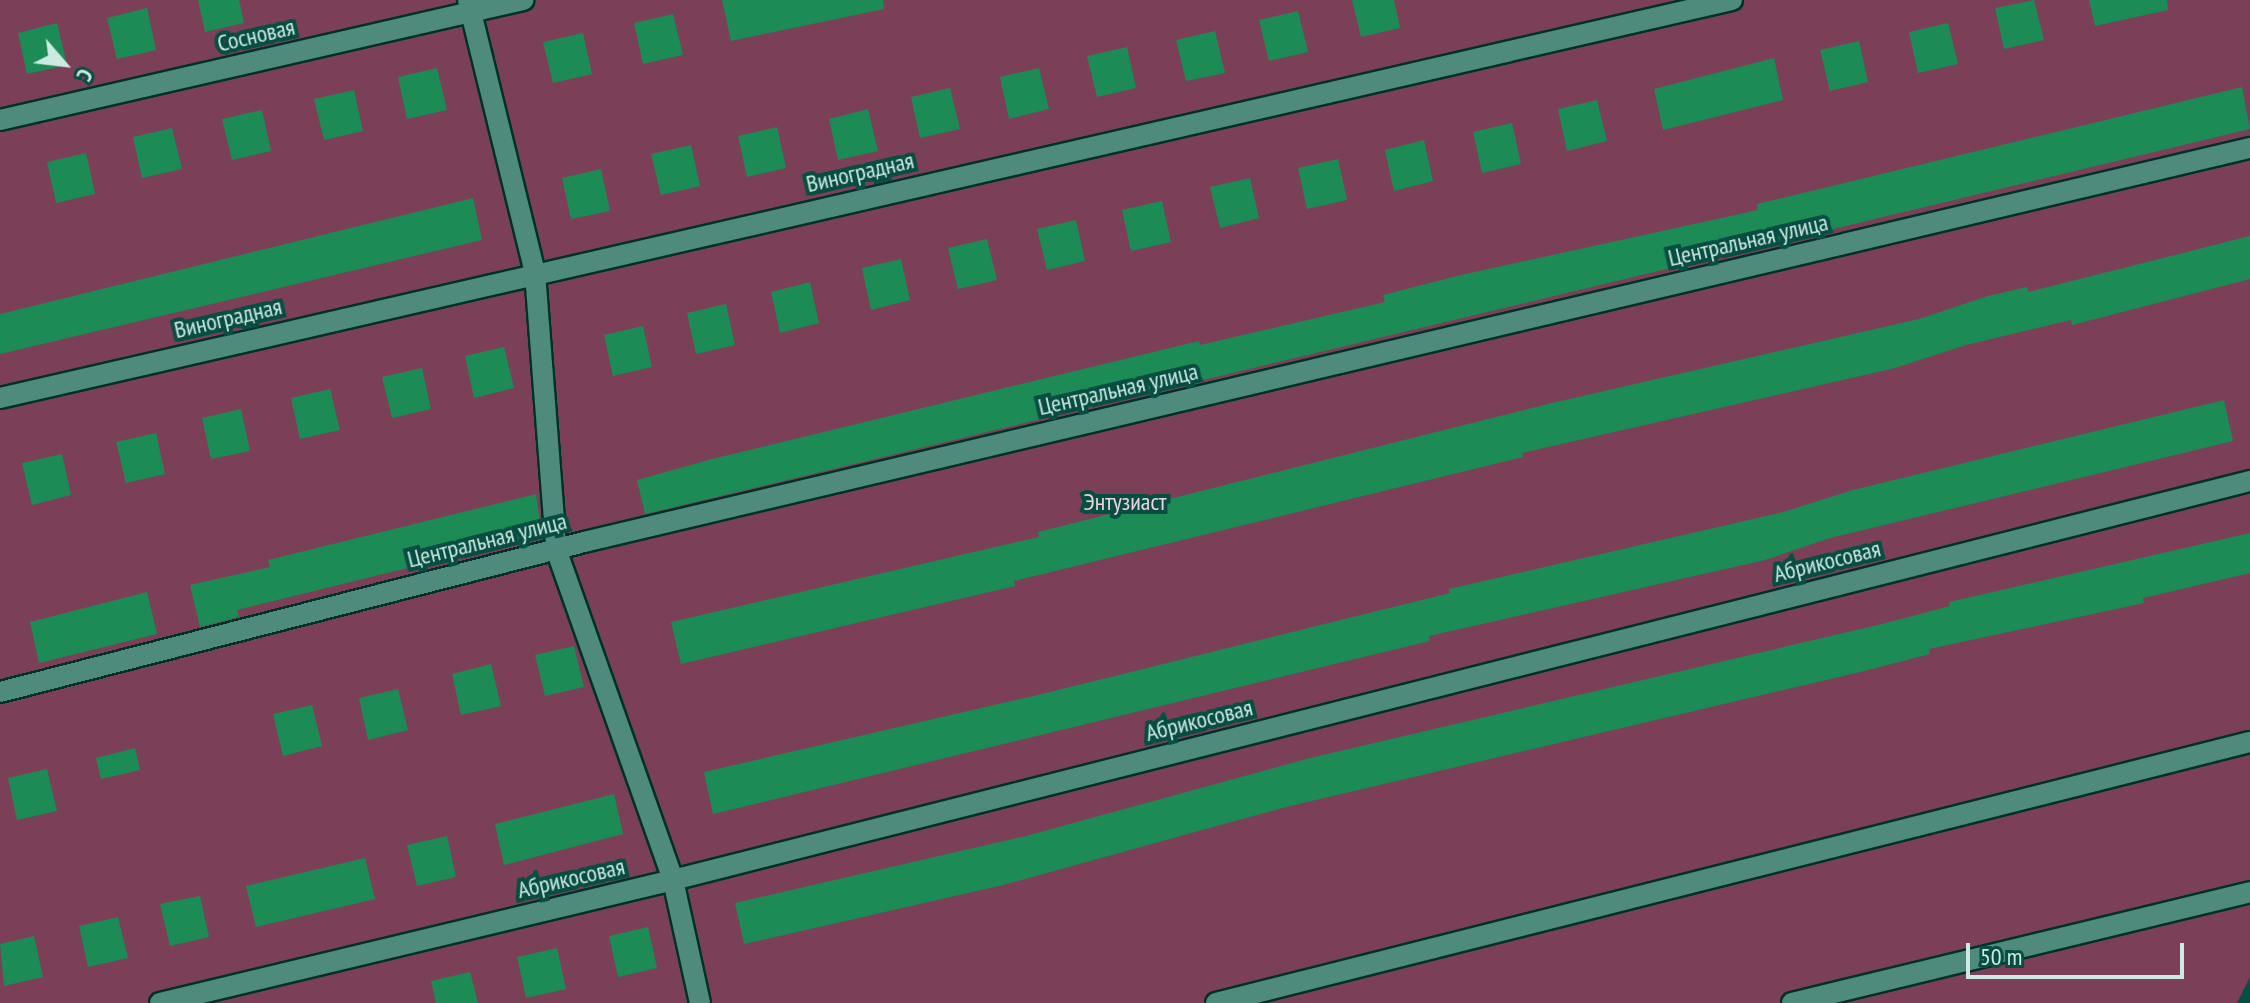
<!DOCTYPE html>
<html>
<head>
<meta charset="utf-8">
<style>
  body { margin:0 }
  #map { position:relative; width:2250px; height:1003px; overflow:hidden; background:#074d41; font-family:"PT Sans Narrow",sans-serif }
  div>[style] { position:absolute }
  .green>* { inset:0; background:#7b4057 }
  .building>* { inset:0; background:#1c8b56 }
  .roads { filter:drop-shadow(2px 0 #003128) drop-shadow(-2px 0 #003128) drop-shadow(0 2px #003128) drop-shadow(0 -2px #003128) }
  .minor>* { height:20px; margin:-10px; padding:0 10px; transform-origin:10px; border-radius:10px; background:#4f8b7d }
  span { translate:-50% -50%; white-space:nowrap; text-align:center; line-height:1.15; -webkit-text-stroke:8px #074d41; paint-order:stroke }
  .street-label { font-size:24px; color:#cceae2 }
  .park-label { font-size:24px; color:#efd5dd }
  .north { position:absolute; left:24px; top:24px; width:80px; height:80px; -webkit-text-stroke:6px #074d41; paint-order:stroke; rotate:118deg; font-size:22px; font-weight:700; line-height:32px; text-align:center; color:#cceae2 }
  .north::after { content:''; display:block; margin:auto; width:28px; height:36px; background:#cceae2; clip-path:polygon(50% 0,100% 100%,50% 72%,0 100%) }
  .scale { position:absolute; left:1966px; top:943px; width:218px; height:36px; box-sizing:border-box; border:4px solid #cceae2; border-top:0; padding-left:10px; font-size:24px; line-height:28px; white-space:nowrap; color:#cceae2; -webkit-text-stroke:6px #074d41; paint-order:stroke }
</style>
</head>
<body>
<div id="map">
  <div class="green">
    <div style="clip-path:polygon(0 0,2250px 0,2250px 977px,2237px 1003px,0 1003px)"></div>
  </div>
  <div class="building">
    <div style="clip-path:polygon(198px 0,239px 0,244px 23px,205px 32px)"></div>
    <div style="clip-path:polygon(722px 0,883px 0,884px 9px,731px 41px)"></div>
    <div style="clip-path:polygon(1352px 0,1394px 0,1400px 28px,1361px 37px)"></div>
    <div style="clip-path:polygon(2034px 0,2044px 40px,2004px 49px,1995px 8px)"></div>
    <div style="clip-path:polygon(2089px 0,2167px 0,2168px 10px,2095px 26px)"></div>
    <div style="clip-path:polygon(147px 8px,156px 50px,117px 59px,107px 18px)"></div>
    <div style="clip-path:polygon(1298px 11px,1308px 52px,1269px 61px,1259px 20px)"></div>
    <div style="clip-path:polygon(673px 14px,683px 55px,643px 64px,634px 23px)"></div>
    <div style="clip-path:polygon(57px 23px,67px 65px,27px 74px,18px 33px)"></div>
    <div style="clip-path:polygon(1948px 23px,1958px 64px,1918px 73px,1909px 32px)"></div>
    <div style="clip-path:polygon(1215px 31px,1225px 73px,1186px 81px,1176px 40px)"></div>
    <div style="clip-path:polygon(583px 33px,592px 74px,553px 83px,543px 42px)"></div>
    <div style="clip-path:polygon(1859px 41px,1868px 82px,1830px 91px,1820px 50px)"></div>
    <div style="clip-path:polygon(1127px 47px,1136px 88px,1097px 97px,1087px 56px)"></div>
    <div style="clip-path:polygon(1774px 58px,1783px 100px,1663px 130px,1654px 89px)"></div>
    <div style="clip-path:polygon(437px 68px,447px 110px,407px 119px,398px 77px)"></div>
    <div style="clip-path:polygon(1039px 68px,1049px 109px,1009px 119px,1000px 77px)"></div>
    <div style="clip-path:polygon(2242px 87px,2250px 129px,645px 514px,637px 480px,712px 459px,1199px 341px,1200px 345px,1385px 302px,1383px 295px,1461px 275px,1758px 210px,1757px 204px)"></div>
    <div style="clip-path:polygon(950px 88px,960px 129px,920px 138px,911px 97px)"></div>
    <div style="clip-path:polygon(354px 90px,363px 131px,324px 140px,314px 99px)"></div>
    <div style="clip-path:polygon(1597px 100px,1607px 141px,1567px 151px,1558px 109px)"></div>
    <div style="clip-path:polygon(868px 109px,878px 151px,838px 160px,829px 119px)"></div>
    <div style="clip-path:polygon(262px 110px,271px 151px,232px 160px,222px 119px)"></div>
    <div style="clip-path:polygon(1512px 123px,1521px 164px,1482px 173px,1473px 132px)"></div>
    <div style="clip-path:polygon(777px 127px,786px 168px,747px 177px,738px 136px)"></div>
    <div style="clip-path:polygon(172px 128px,182px 169px,142px 178px,133px 137px)"></div>
    <div style="clip-path:polygon(1424px 140px,1433px 181px,1394px 191px,1385px 150px)"></div>
    <div style="clip-path:polygon(691px 145px,700px 186px,661px 195px,651px 154px)"></div>
    <div style="clip-path:polygon(86px 153px,95px 194px,56px 203px,47px 162px)"></div>
    <div style="clip-path:polygon(1338px 159px,1347px 200px,1307px 209px,1298px 168px)"></div>
    <div style="clip-path:polygon(601px 169px,610px 211px,571px 219px,562px 178px)"></div>
    <div style="clip-path:polygon(1250px 178px,1259px 218px,1220px 228px,1210px 187px)"></div>
    <div style="clip-path:polygon(473px 198px,482px 240px,0 354px,0 314px)"></div>
    <div style="clip-path:polygon(1162px 201px,1171px 242px,1131px 251px,1122px 210px)"></div>
    <div style="clip-path:polygon(1076px 220px,1085px 261px,1047px 270px,1037px 229px)"></div>
    <div style="clip-path:polygon(2250px 236px,2250px 279px,2072px 325px,2071px 320px,1966px 345px,1895px 368px,1522px 453px,1523px 457px,1014px 581px,1015px 586px,681px 664px,671px 622px,1039px 537px,1038px 532px,1552px 403px,1919px 319px,1988px 296px,2027px 287px,2028px 292px)"></div>
    <div style="clip-path:polygon(987px 239px,997px 280px,958px 289px,948px 248px)"></div>
    <div style="clip-path:polygon(901px 259px,910px 300px,871px 310px,862px 268px)"></div>
    <div style="clip-path:polygon(810px 282px,819px 323px,780px 333px,771px 292px)"></div>
    <div style="clip-path:polygon(726px 304px,735px 345px,696px 354px,687px 313px)"></div>
    <div style="clip-path:polygon(643px 326px,652px 367px,613px 376px,604px 335px)"></div>
    <div style="clip-path:polygon(504px 347px,514px 388px,474px 398px,465px 356px)"></div>
    <div style="clip-path:polygon(422px 368px,431px 409px,392px 418px,382px 377px)"></div>
    <div style="clip-path:polygon(330px 389px,340px 430px,300px 439px,291px 398px)"></div>
    <div style="clip-path:polygon(2224px 400px,2233px 441px,1830px 538px,1765px 560px,1429px 636px,1430px 641px,713px 814px,704px 772px,1042px 694px,1450px 593px,1449px 589px,1783px 512px,1853px 490px)"></div>
    <div style="clip-path:polygon(241px 409px,250px 451px,211px 459px,202px 418px)"></div>
    <div style="clip-path:polygon(156px 433px,165px 474px,126px 483px,116px 442px)"></div>
    <div style="clip-path:polygon(62px 454px,71px 495px,32px 505px,22px 463px)"></div>
    <div style="clip-path:polygon(536px 494px,542px 535px,237px 610px,239px 617px,200px 627px,190px 585px,270px 567px,268px 560px)"></div>
    <div style="clip-path:polygon(2250px 533px,2250px 573px,2143px 598px,2144px 603px,1929px 649px,1930px 654px,1860px 672px,1286px 807px,1003px 885px,744px 944px,735px 903px,1026px 836px,1310px 758px,1882px 624px,1950px 606px,1949px 602px)"></div>
    <div style="clip-path:polygon(147px 592px,157px 634px,39px 663px,30px 622px)"></div>
    <div style="clip-path:polygon(574px 646px,584px 687px,545px 696px,535px 655px)"></div>
    <div style="clip-path:polygon(491px 664px,501px 706px,461px 715px,452px 674px)"></div>
    <div style="clip-path:polygon(398px 689px,408px 730px,368px 740px,359px 698px)"></div>
    <div style="clip-path:polygon(312px 705px,322px 746px,283px 756px,273px 714px)"></div>
    <div style="clip-path:polygon(135px 748px,140px 770px,101px 779px,96px 758px)"></div>
    <div style="clip-path:polygon(47px 769px,57px 811px,17px 820px,8px 778px)"></div>
    <div style="clip-path:polygon(614px 794px,623px 834px,504px 865px,495px 824px)"></div>
    <div style="clip-path:polygon(447px 836px,456px 877px,417px 886px,407px 845px)"></div>
    <div style="clip-path:polygon(365px 858px,375px 899px,256px 927px,246px 886px)"></div>
    <div style="clip-path:polygon(200px 896px,209px 937px,170px 946px,160px 904px)"></div>
    <div style="clip-path:polygon(118px 917px,128px 958px,88px 967px,79px 926px)"></div>
    <div style="clip-path:polygon(648px 927px,657px 968px,618px 977px,609px 936px)"></div>
    <div style="clip-path:polygon(34px 936px,43px 977px,4px 986px,0 944px)"></div>
    <div style="clip-path:polygon(557px 948px,566px 989px,526px 998px,517px 957px)"></div>
    <div style="clip-path:polygon(470px 972px,478px 1003px,436px 1003px,431px 981px)"></div>
  </div>
  <div class="roads">
    <div class="minor">
      <div style="left:468px;top:0;width:281px;rotate:76.2deg"></div>
      <div style="left:535px;top:273px;width:277px;rotate:85.6deg"></div>
      <div style="left:556px;top:549px;width:351px;rotate:70.5deg"></div>
      <div style="left:673px;top:880px;width:126px;rotate:77.6deg"></div>
      <div style="left:0;top:120px;width:537px;rotate:-12.92deg"></div>
      <div style="left:0;top:398px;width:1777px;rotate:-12.94deg"></div>
      <div style="left:0;top:692px;width:603px;rotate:-14.4deg"></div>
      <div style="left:584px;top:542px;width:1712px;rotate:-13.31deg"></div>
      <div style="left:160px;top:1003px;width:528px;rotate:-13.48deg"></div>
      <div style="left:673px;top:880px;width:1627px;rotate:-14.2deg"></div>
      <div style="left:1216px;top:1003px;width:1066px;rotate:-14.17deg"></div>
      <div style="left:1792px;top:1003px;width:471px;rotate:-13.6deg"></div>
    </div>
  </div>
  <div class="street-label">
    <span style="left:256px;top:35px;rotate:-13deg">Сосновая</span>
    <span style="left:860px;top:172px;rotate:-13deg">Виноградная</span>
    <span style="left:1748px;top:240px;rotate:-13deg">Центральная улица</span>
    <span style="left:228px;top:318px;rotate:-13deg">Виноградная</span>
    <span style="left:1118px;top:389px;rotate:-13deg">Центральная улица</span>
    <span style="left:487px;top:540px;rotate:-14deg">Центральная улица</span>
    <span style="left:1827px;top:561px;rotate:-14deg">Абрикосовая</span>
    <span style="left:1199px;top:720px;rotate:-14deg">Абрикосовая</span>
    <span style="left:571px;top:878px;rotate:-13deg">Абрикосовая</span>
  </div>
  <div class="park-label">
    <span style="left:1125px;top:502px">Энтузиаст</span>
  </div>
  <div class="north">С</div>
  <div class="scale">50 m</div>
</div>
</body>
</html>
